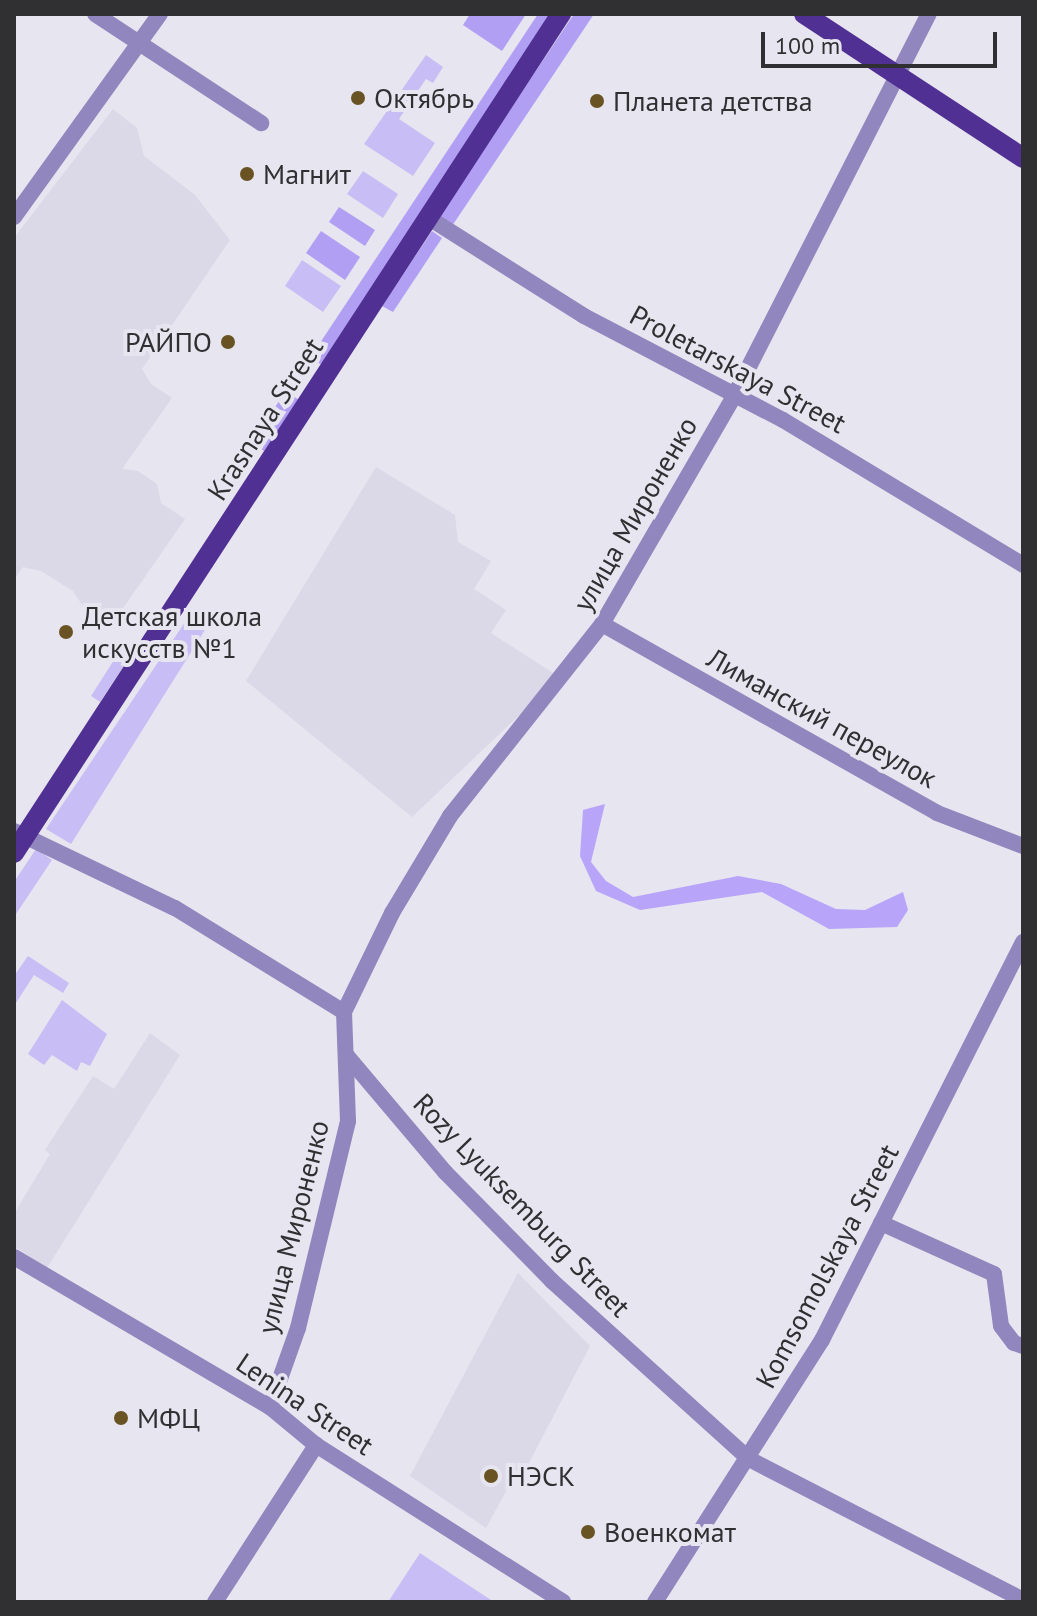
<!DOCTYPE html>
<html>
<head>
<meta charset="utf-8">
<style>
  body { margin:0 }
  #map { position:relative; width:1037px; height:1616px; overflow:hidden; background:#e7e5ef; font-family:"PT Sans",sans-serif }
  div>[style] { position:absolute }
  .built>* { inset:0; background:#dbd8e8 }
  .green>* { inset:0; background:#c8bef5 }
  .forest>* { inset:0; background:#b19ff3 }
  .water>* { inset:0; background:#b8a5fa }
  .minor>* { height:16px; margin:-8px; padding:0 8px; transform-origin:8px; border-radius:8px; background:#9186bd }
  .major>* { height:20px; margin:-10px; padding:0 10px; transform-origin:10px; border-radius:10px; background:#503092 }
  .dots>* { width:22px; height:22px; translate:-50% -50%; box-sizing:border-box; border:4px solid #e7e5ef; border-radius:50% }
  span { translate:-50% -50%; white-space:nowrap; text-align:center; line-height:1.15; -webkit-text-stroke:8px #e7e5ef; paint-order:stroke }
  .poi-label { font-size:28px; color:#303033 }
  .left { translate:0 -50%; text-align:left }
  .right { translate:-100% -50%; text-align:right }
  .street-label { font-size:28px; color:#303033 }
  .frame { position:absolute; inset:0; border:16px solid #303033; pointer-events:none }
  .scale { position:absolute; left:761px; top:32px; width:236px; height:36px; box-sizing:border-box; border:4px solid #303033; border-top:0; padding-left:10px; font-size:24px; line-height:28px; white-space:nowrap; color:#303033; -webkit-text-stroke:6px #e7e5ef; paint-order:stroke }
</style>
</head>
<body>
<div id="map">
  <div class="built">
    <div style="clip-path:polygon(113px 109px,137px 128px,144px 156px,195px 195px,230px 240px,142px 369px,151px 384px,172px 398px,122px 469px,138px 471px,157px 484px,161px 503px,185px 519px,110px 627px,84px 608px,73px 591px,41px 571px,23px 567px,14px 580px,14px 238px)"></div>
    <div style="clip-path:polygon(376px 467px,455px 515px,458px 542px,491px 561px,474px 589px,506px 610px,491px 633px,553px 673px,532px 703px,412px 817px,246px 681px)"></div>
    <div style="clip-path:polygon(150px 1033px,180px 1055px,47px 1268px,14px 1246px,14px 1214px,50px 1154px,45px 1150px,93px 1076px,114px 1089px)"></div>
    <div style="clip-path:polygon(518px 1273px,590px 1346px,520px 1480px,512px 1480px,486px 1528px,410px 1476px)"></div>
  </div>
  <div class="green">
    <div style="clip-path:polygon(426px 55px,443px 67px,433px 83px,426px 79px,399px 119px,435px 143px,413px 176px,364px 144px)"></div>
    <div style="clip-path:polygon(363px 171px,398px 194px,383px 218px,347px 194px)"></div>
    <div style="clip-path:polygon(302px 260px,341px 286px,323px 312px,285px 286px)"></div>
    <div style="clip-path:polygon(191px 613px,208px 625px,71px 844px,46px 829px)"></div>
    <div style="clip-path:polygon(123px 646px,133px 652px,100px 702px,91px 696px)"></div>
    <div style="clip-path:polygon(36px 849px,52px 860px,14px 917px,14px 882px)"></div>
    <div style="clip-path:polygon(28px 956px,69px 983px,63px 993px,34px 975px,14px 1006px,14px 976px)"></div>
    <div style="clip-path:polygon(62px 1000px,107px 1034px,90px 1066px,81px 1062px,77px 1071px,52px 1055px,44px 1065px,28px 1054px)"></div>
    <div style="clip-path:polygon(420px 1553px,453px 1575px,494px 1602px,388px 1602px)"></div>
  </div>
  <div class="forest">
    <div style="clip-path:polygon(470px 14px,526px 14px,502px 51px,463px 25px)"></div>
    <div style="clip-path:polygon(538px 14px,551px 14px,322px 365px,310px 358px)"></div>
    <div style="clip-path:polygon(574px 14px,594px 14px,452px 226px,438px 217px)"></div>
    <div style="clip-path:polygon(339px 207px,375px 230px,365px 246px,329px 222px)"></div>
    <div style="clip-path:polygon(321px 231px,360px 257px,345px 280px,306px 253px)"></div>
    <div style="clip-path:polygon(432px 231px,442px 238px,393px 312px,382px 306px)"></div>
    <div style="clip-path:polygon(286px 391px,299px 400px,264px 451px,251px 442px)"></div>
  </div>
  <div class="water">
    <div style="clip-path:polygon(605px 804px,591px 862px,606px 881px,633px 897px,738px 876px,781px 884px,836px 909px,865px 910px,903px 892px,908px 910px,897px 927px,829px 929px,762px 892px,640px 910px,596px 891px,580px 856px,583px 810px)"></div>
  </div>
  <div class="minor">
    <div style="left:95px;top:14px;width:199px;rotate:33.3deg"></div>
    <div style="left:14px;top:217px;width:250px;rotate:-54.3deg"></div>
    <div style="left:429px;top:218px;width:183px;rotate:32.3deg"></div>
    <div style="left:584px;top:316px;width:225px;rotate:27.6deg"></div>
    <div style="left:783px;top:420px;width:280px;rotate:31.1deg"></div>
    <div style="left:602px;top:624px;width:385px;rotate:29.4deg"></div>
    <div style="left:937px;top:813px;width:92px;rotate:21deg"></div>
    <div style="left:14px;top:831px;width:178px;rotate:25.6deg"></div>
    <div style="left:175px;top:908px;width:198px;rotate:31.6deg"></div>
    <div style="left:347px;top:1056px;width:152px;rotate:49.8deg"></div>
    <div style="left:445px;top:1172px;width:153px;rotate:45.5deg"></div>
    <div style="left:552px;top:1281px;width:266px;rotate:42.1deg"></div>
    <div style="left:749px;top:1459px;width:308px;rotate:27.2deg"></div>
    <div style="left:881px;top:1223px;width:124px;rotate:24.3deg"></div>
    <div style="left:994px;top:1274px;width:52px;rotate:82.3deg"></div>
    <div style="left:1001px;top:1326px;width:21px;rotate:53deg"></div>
    <div style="left:1014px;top:1343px;width:9px;rotate:18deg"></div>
    <div style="left:14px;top:1257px;width:297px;rotate:30.4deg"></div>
    <div style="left:270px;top:1407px;width:60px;rotate:39.6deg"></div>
    <div style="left:316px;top:1445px;width:293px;rotate:32.4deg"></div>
    <div style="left:270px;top:1407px;width:84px;rotate:-70.5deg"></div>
    <div style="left:298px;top:1328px;width:213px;rotate:-76.4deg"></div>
    <div style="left:348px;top:1121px;width:109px;rotate:-92.1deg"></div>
    <div style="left:344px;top:1012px;width:110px;rotate:-64.1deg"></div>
    <div style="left:392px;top:913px;width:113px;rotate:-59.1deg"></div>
    <div style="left:450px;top:816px;width:245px;rotate:-51.6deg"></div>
    <div style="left:602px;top:624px;width:263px;rotate:-59.9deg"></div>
    <div style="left:734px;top:396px;width:429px;rotate:-63deg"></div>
    <div style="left:215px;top:1602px;width:187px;rotate:-57.2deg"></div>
    <div style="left:655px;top:1602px;width:311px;rotate:-57.5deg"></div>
    <div style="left:822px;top:1340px;width:446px;rotate:-63.2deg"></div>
  </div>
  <div class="major">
    <div style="left:804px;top:14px;width:262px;rotate:33.3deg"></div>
    <div style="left:14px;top:853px;width:1002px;rotate:-56.9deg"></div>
  </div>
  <div class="dots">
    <div style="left:358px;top:98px;background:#6a5323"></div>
    <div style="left:597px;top:101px;background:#6a5323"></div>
    <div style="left:247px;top:174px;background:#6a5323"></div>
    <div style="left:228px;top:342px;background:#6a5323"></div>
    <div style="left:66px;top:632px;background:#6a5323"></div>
    <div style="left:121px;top:1418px;background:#6a5323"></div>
    <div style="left:491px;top:1476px;background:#6a5323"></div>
    <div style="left:588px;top:1532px;background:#6a5323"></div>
  </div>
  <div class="poi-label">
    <span class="left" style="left:374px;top:98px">Октябрь</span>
    <span class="left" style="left:613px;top:101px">Планета детства</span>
    <span class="left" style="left:263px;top:174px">Магнит</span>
    <span class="right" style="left:212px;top:342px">РАЙПО</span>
    <span class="left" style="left:82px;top:632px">Детская школа<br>искусств №1</span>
    <span class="left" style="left:137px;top:1418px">МФЦ</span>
    <span class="left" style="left:507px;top:1476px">НЭСК</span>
    <span class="left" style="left:604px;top:1532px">Военкомат</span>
  </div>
  <div class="street-label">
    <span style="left:738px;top:369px;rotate:28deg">Proletarskaya Street</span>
    <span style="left:265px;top:419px;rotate:-57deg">Krasnaya Street</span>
    <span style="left:635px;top:514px;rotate:-60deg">улица Мироненко</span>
    <span style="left:822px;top:718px;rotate:29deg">Лиманский переулок</span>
    <span style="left:522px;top:1205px;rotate:46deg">Rozy Lyuksemburg Street</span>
    <span style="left:293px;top:1227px;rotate:-76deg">улица Мироненко</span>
    <span style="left:827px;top:1266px;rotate:-62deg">Komsomolskaya Street</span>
    <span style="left:305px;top:1404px;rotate:34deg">Lenina Street</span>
  </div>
  <div class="frame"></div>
  <div class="scale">100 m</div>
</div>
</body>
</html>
